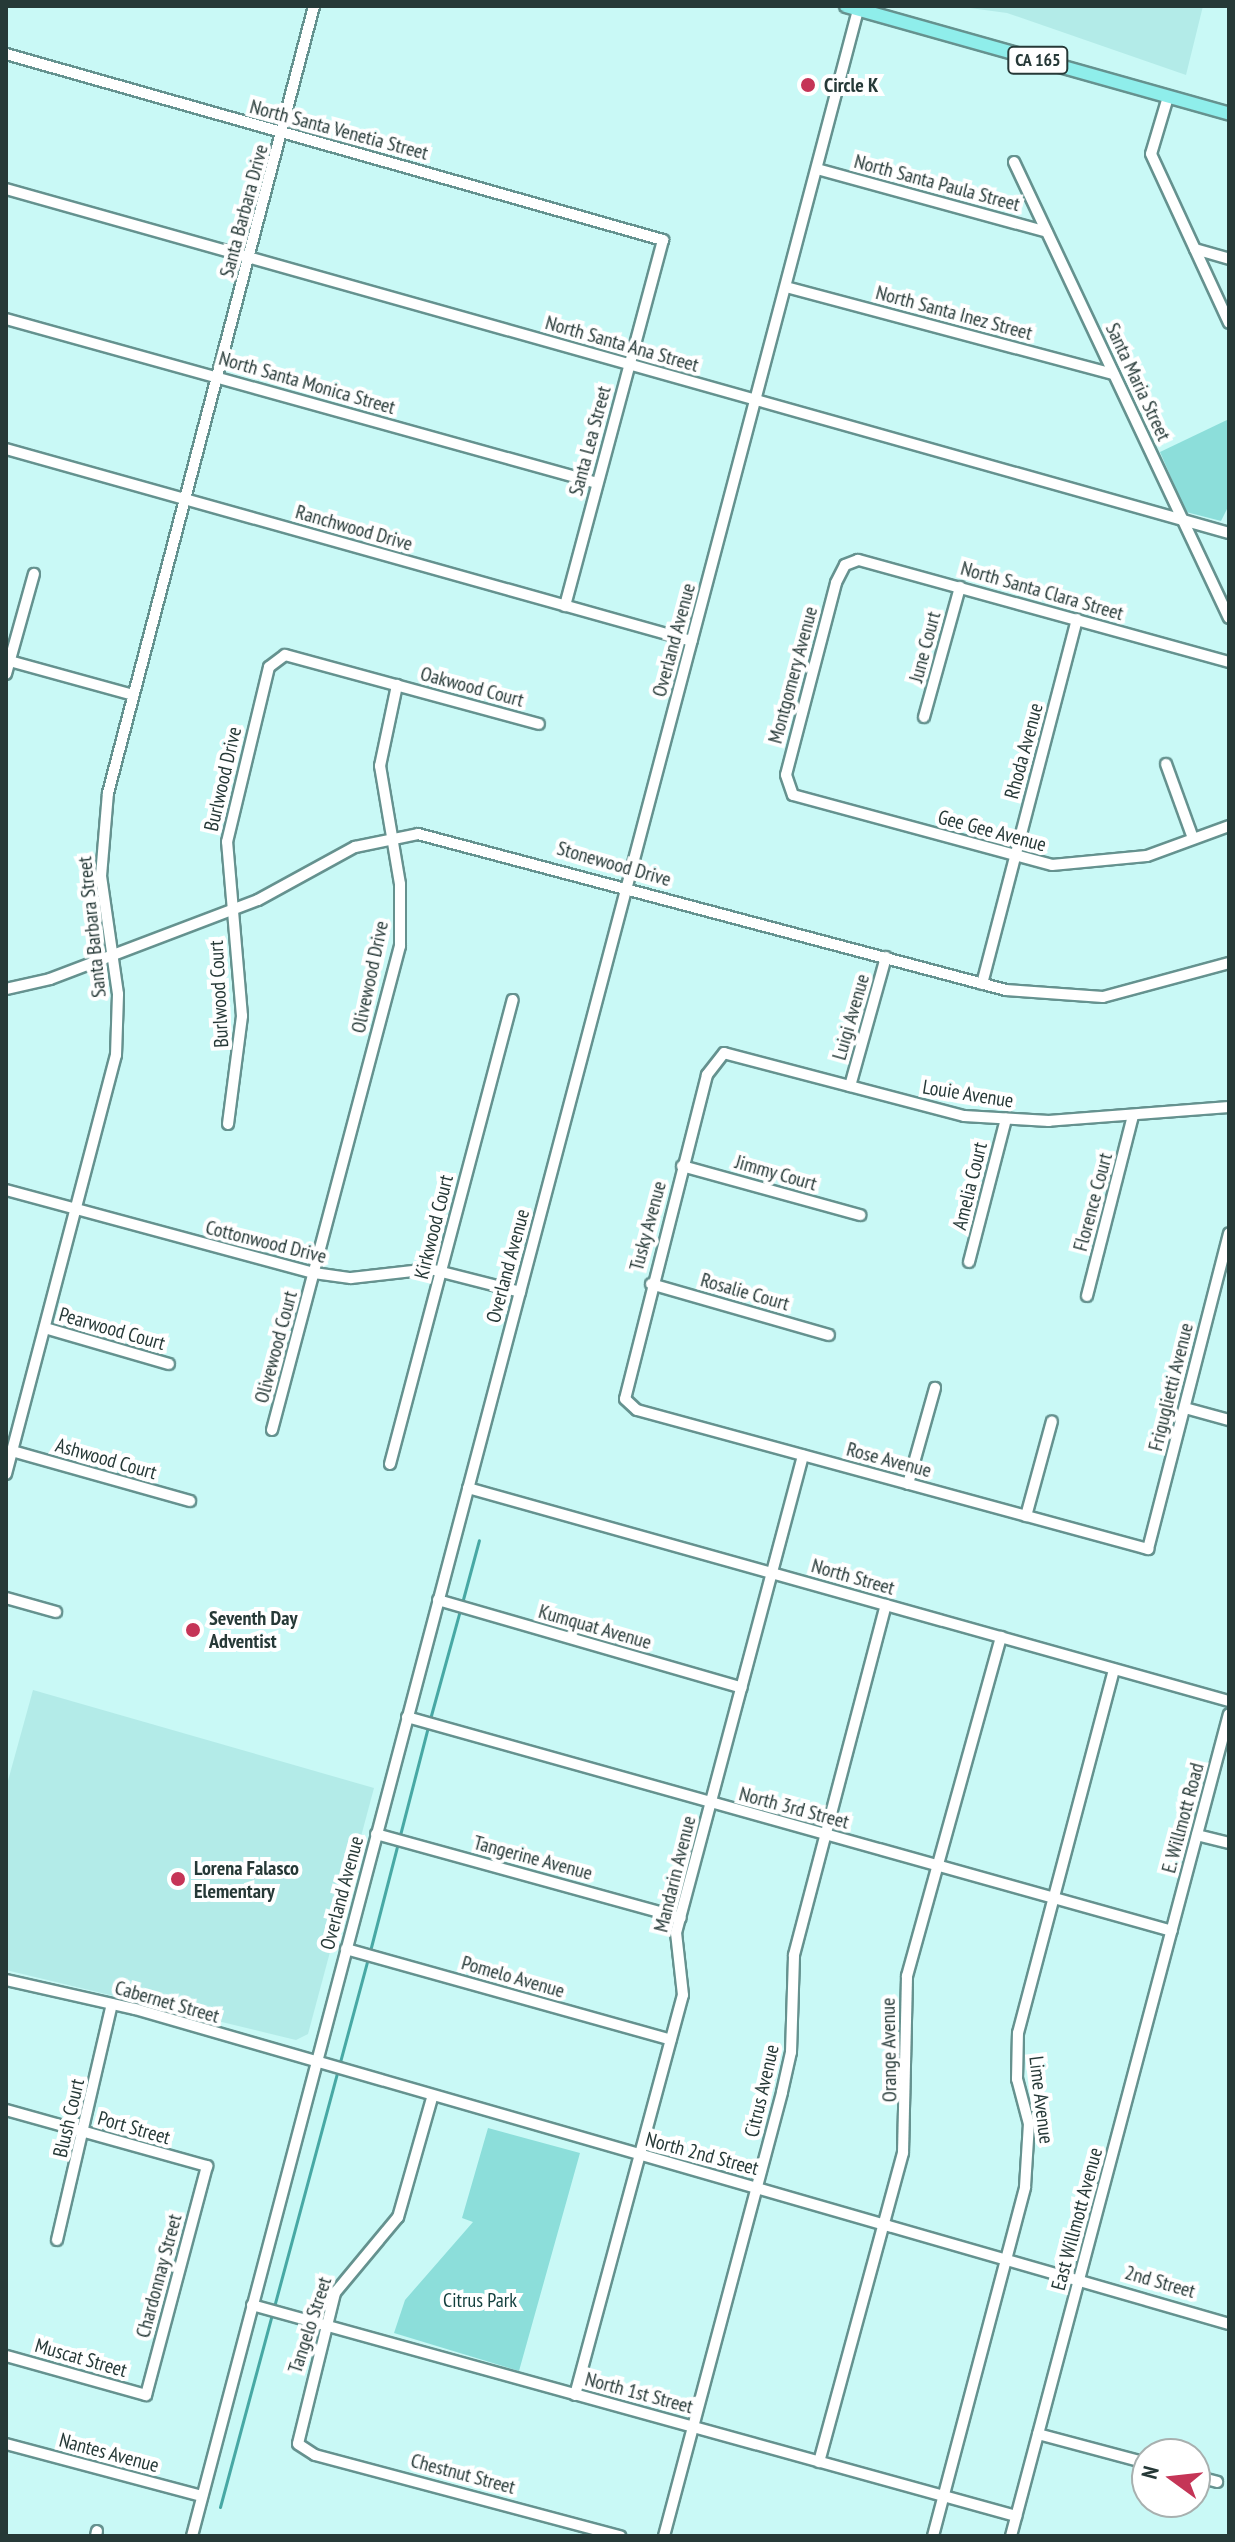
<!DOCTYPE html>
<html>
<head>
<meta charset="utf-8">
<style>
  body { margin:0 }
  #map { position:relative; width:1235px; height:2542px; overflow:hidden; background:#c9f9f6; font-family:"PT Sans Narrow",sans-serif }
  div>[style] { position:absolute }
  .built>* { inset:0; background:#b3ebe8 }
  .green>* { inset:0; background:#8cdeda }
  .stream>* { height:3px; margin:-1.5px; padding:0 1.5px; transform-origin:1.5px; border-radius:1.5px; background:#47a8a4 }
  .roads { filter:drop-shadow(2px 0 #65928f) drop-shadow(-2px 0 #65928f) drop-shadow(0 2px #65928f) drop-shadow(0 -2px #65928f) }
  .minor>* { height:10px; margin:-5px; padding:0 5px; transform-origin:5px; border-radius:5px; background:#fff }
  .major>* { height:12px; margin:-6px; padding:0 6px; transform-origin:6px; border-radius:6px; background:#8feeeb }
  .dots>* { width:22px; height:22px; translate:-50% -50%; box-sizing:border-box; border:4px solid #fff; border-radius:50% }
  span { translate:-50% -50%; white-space:nowrap; text-align:center; line-height:1.15; -webkit-text-stroke:8px #fff; paint-order:stroke }
  .shield-label span { padding:2px 6px; background:#fff; border:2px solid; border-radius:6px; -webkit-text-stroke-width:0 }
  .shield-label { font-size:18px; color:#263937; font-weight:700 }
  .poi-label { font-size:20px; color:#263937; font-weight:700 }
  .left { translate:0 -50%; text-align:left }
  .street-label { font-size:20px; color:#263937 }
  .park-label { font-size:20px; color:#123f3d }
  .frame { position:absolute; inset:0; border:8px solid #263937; pointer-events:none }
  .north { position:absolute; left:1131px; top:2438px; width:80px; height:80px; box-sizing:border-box; background:#fff; border:2px solid #a8b0af; border-radius:50%; rotate:285deg; font-size:22px; font-weight:700; line-height:32px; text-align:center; color:#263937 }
  .north::after { content:''; display:block; margin:auto; width:28px; height:36px; background:#c53557; clip-path:polygon(50% 0,100% 100%,50% 72%,0 100%) }
</style>
</head>
<body>
<div id="map">
  <div class="built">
    <div style="clip-path:polygon(955px 6px,1203px 6px,1186px 75px,1007px 13px)"></div>
    <div style="clip-path:polygon(33px 1690px,374px 1788px,308px 2034px,296px 2040px,6px 1970px,6px 1788px)"></div>
  </div>
  <div class="green">
    <div style="clip-path:polygon(1229px 419px,1229px 505px,1221px 521px,1186px 512px,1160px 452px)"></div>
    <div style="clip-path:polygon(488px 2128px,580px 2153px,519px 2371px,394px 2333px,405px 2300px,473px 2222px,462px 2218px)"></div>
  </div>
  <div class="stream">
    <div style="left:462px;top:1603px;width:65px;rotate:-74.9deg"></div>
    <div style="left:430px;top:1719px;width:113px;rotate:-74.6deg"></div>
    <div style="left:370px;top:1951px;width:232px;rotate:-75.5deg"></div>
    <div style="left:220px;top:2507px;width:569px;rotate:-74.91deg"></div>
  </div>
  <div class="roads">
    <div class="minor">
      <div style="left:6px;top:54px;width:683px;rotate:15.81deg"></div>
      <div style="left:663px;top:240px;width:379px;rotate:105deg"></div>
      <div style="left:1168px;top:97px;width:59px;rotate:106.6deg"></div>
      <div style="left:1151px;top:154px;width:186px;rotate:65.2deg"></div>
      <div style="left:1014px;top:162px;width:504px;rotate:64.76deg"></div>
      <div style="left:817px;top:169px;width:238px;rotate:15.3deg"></div>
      <div style="left:6px;top:189px;width:1270px;rotate:15.71deg"></div>
      <div style="left:1195px;top:249px;width:35px;rotate:16deg"></div>
      <div style="left:786px;top:287px;width:339px;rotate:14.9deg"></div>
      <div style="left:6px;top:319px;width:613px;rotate:15.51deg"></div>
      <div style="left:6px;top:449px;width:712px;rotate:15.64deg"></div>
      <div style="left:6px;top:660px;width:132px;rotate:15.4deg"></div>
      <div style="left:1229px;top:662px;width:385px;rotate:-164.6deg"></div>
      <div style="left:858px;top:560px;width:14px;rotate:159deg"></div>
      <div style="left:845px;top:565px;width:20px;rotate:117deg"></div>
      <div style="left:836px;top:583px;width:198px;rotate:104.6deg"></div>
      <div style="left:786px;top:775px;width:21px;rotate:71deg"></div>
      <div style="left:793px;top:795px;width:268px;rotate:15.1deg"></div>
      <div style="left:1052px;top:865px;width:95px;rotate:-5.4deg"></div>
      <div style="left:1147px;top:856px;width:87px;rotate:-20.1deg"></div>
      <div style="left:6px;top:674px;width:104px;rotate:-74.4deg"></div>
      <div style="left:924px;top:717px;width:135px;rotate:-74.5deg"></div>
      <div style="left:1166px;top:764px;width:79px;rotate:70deg"></div>
      <div style="left:982px;top:984px;width:377px;rotate:-75.4deg"></div>
      <div style="left:6px;top:989px;width:45px;rotate:-12.8deg"></div>
      <div style="left:50px;top:979px;width:222px;rotate:-20.8deg"></div>
      <div style="left:258px;top:900px;width:111px;rotate:-28.7deg"></div>
      <div style="left:355px;top:847px;width:64px;rotate:-11.7deg"></div>
      <div style="left:418px;top:834px;width:608px;rotate:14.86deg"></div>
      <div style="left:1006px;top:990px;width:97px;rotate:4.1deg"></div>
      <div style="left:1103px;top:997px;width:131px;rotate:-15.1deg"></div>
      <div style="left:850px;top:1086px;width:134px;rotate:-74.4deg"></div>
      <div style="left:1229px;top:1107px;width:181px;rotate:175.6deg"></div>
      <div style="left:1049px;top:1121px;width:85px;rotate:-176.6deg"></div>
      <div style="left:964px;top:1116px;width:248px;rotate:-165.3deg"></div>
      <div style="left:724px;top:1053px;width:28px;rotate:128deg"></div>
      <div style="left:707px;top:1075px;width:334px;rotate:104.2deg"></div>
      <div style="left:625px;top:1399px;width:16px;rotate:43deg"></div>
      <div style="left:637px;top:1410px;width:530px;rotate:15.22deg"></div>
      <div style="left:1148px;top:1549px;width:326px;rotate:-75.6deg"></div>
      <div style="left:228px;top:1124px;width:109px;rotate:-82.6deg"></div>
      <div style="left:242px;top:1016px;width:175px;rotate:-94.9deg"></div>
      <div style="left:227px;top:842px;width:180px;rotate:-76.5deg"></div>
      <div style="left:269px;top:667px;width:20px;rotate:-37deg"></div>
      <div style="left:285px;top:655px;width:263px;rotate:15.2deg"></div>
      <div style="left:682px;top:1166px;width:185px;rotate:15.4deg"></div>
      <div style="left:6px;top:1190px;width:319px;rotate:15.1deg"></div>
      <div style="left:314px;top:1273px;width:37px;rotate:8deg"></div>
      <div style="left:351px;top:1278px;width:80px;rotate:-6.5deg"></div>
      <div style="left:430px;top:1269px;width:93px;rotate:14.3deg"></div>
      <div style="left:969px;top:1262px;width:148px;rotate:-75.5deg"></div>
      <div style="left:651px;top:1284px;width:185px;rotate:16deg"></div>
      <div style="left:1087px;top:1296px;width:186px;rotate:-75.7deg"></div>
      <div style="left:45px;top:1328px;width:129px;rotate:16.2deg"></div>
      <div style="left:1185px;top:1408px;width:46px;rotate:15.3deg"></div>
      <div style="left:272px;top:1430px;width:501px;rotate:-75.19deg"></div>
      <div style="left:400px;top:946px;width:62px;rotate:-90deg"></div>
      <div style="left:400px;top:884px;width:120px;rotate:-99.6deg"></div>
      <div style="left:380px;top:766px;width:83px;rotate:-78.1deg"></div>
      <div style="left:12px;top:1451px;width:185px;rotate:15.7deg"></div>
      <div style="left:390px;top:1464px;width:480px;rotate:-75.2deg"></div>
      <div style="left:6px;top:1474px;width:433px;rotate:-75.3deg"></div>
      <div style="left:116px;top:1055px;width:61px;rotate:-88.1deg"></div>
      <div style="left:118px;top:994px;width:119px;rotate:-98.2deg"></div>
      <div style="left:101px;top:876px;width:83px;rotate:-85.2deg"></div>
      <div style="left:108px;top:793px;width:814px;rotate:-75.33deg"></div>
      <div style="left:908px;top:1484px;width:100px;rotate:-74.3deg"></div>
      <div style="left:468px;top:1488px;width:790px;rotate:15.64deg"></div>
      <div style="left:1026px;top:1516px;width:98px;rotate:-74.7deg"></div>
      <div style="left:6px;top:1598px;width:52px;rotate:15.6deg"></div>
      <div style="left:438px;top:1600px;width:316px;rotate:16.1deg"></div>
      <div style="left:407px;top:1717px;width:794px;rotate:15.63deg"></div>
      <div style="left:376px;top:1834px;width:316px;rotate:15.4deg"></div>
      <div style="left:1197px;top:1835px;width:33px;rotate:14deg"></div>
      <div style="left:346px;top:1949px;width:337px;rotate:15.6deg"></div>
      <div style="left:6px;top:1980px;width:132px;rotate:12.7deg"></div>
      <div style="left:135px;top:2009px;width:1138px;rotate:16.06deg"></div>
      <div style="left:432px;top:2098px;width:124px;rotate:105.9deg"></div>
      <div style="left:398px;top:2217px;width:99px;rotate:129.7deg"></div>
      <div style="left:335px;top:2293px;width:155px;rotate:103.8deg"></div>
      <div style="left:298px;top:2444px;width:20px;rotate:33deg"></div>
      <div style="left:315px;top:2455px;width:316px;rotate:14.9deg"></div>
      <div style="left:6px;top:2110px;width:209px;rotate:15.6deg"></div>
      <div style="left:207px;top:2166px;width:237px;rotate:104.9deg"></div>
      <div style="left:146px;top:2395px;width:145px;rotate:-164.4deg"></div>
      <div style="left:57px;top:2240px;width:242px;rotate:-76.9deg"></div>
      <div style="left:252px;top:2305px;width:793px;rotate:15.44deg"></div>
      <div style="left:575px;top:2395px;width:414px;rotate:-74.9deg"></div>
      <div style="left:683px;top:1995px;width:62px;rotate:-96.4deg"></div>
      <div style="left:676px;top:1933px;width:494px;rotate:-75.1deg"></div>
      <div style="left:1038px;top:2434px;width:113px;rotate:14.9deg"></div>
      <div style="left:6px;top:2444px;width:203px;rotate:14.9deg"></div>
      <div style="left:819px;top:2462px;width:320px;rotate:-74.8deg"></div>
      <div style="left:903px;top:2153px;width:177px;rotate:-88.7deg"></div>
      <div style="left:907px;top:1976px;width:352px;rotate:-74.5deg"></div>
      <div style="left:1195px;top:2476px;width:23px;rotate:15deg"></div>
      <div style="left:96px;top:2536px;width:5px;rotate:-79deg"></div>
      <div style="left:192px;top:2536px;width:2616px;rotate:-75.23deg"></div>
      <div style="left:664px;top:2536px;width:459px;rotate:-75.1deg"></div>
      <div style="left:782px;top:2092px;width:41px;rotate:-77.3deg"></div>
      <div style="left:791px;top:2052px;width:97px;rotate:-88.2deg"></div>
      <div style="left:794px;top:1955px;width:362px;rotate:-75.3deg"></div>
      <div style="left:933px;top:2536px;width:361px;rotate:-75.2deg"></div>
      <div style="left:1025px;top:2187px;width:63px;rotate:-86.4deg"></div>
      <div style="left:1029px;top:2124px;width:47px;rotate:-104.9deg"></div>
      <div style="left:1017px;top:2079px;width:46px;rotate:-88.8deg"></div>
      <div style="left:1018px;top:2033px;width:376px;rotate:-75.2deg"></div>
      <div style="left:1011px;top:2536px;width:850px;rotate:-75.15deg"></div>
    </div>
    <div class="major">
      <div style="left:846px;top:6px;width:398px;rotate:15.7deg"></div>
    </div>
  </div>
  <div class="dots">
    <div style="left:808px;top:85px;background:#c53557"></div>
    <div style="left:193px;top:1630px;background:#c53557"></div>
    <div style="left:178px;top:1879px;background:#c53557"></div>
  </div>
  <div class="shield-label">
    <span style="left:1038px;top:60px">CA 165</span>
  </div>
  <div class="poi-label">
    <span class="left" style="left:824px;top:85px">Circle K</span>
    <span class="left" style="left:209px;top:1630px">Seventh Day<br>Adventist</span>
    <span class="left" style="left:194px;top:1880px">Lorena Falasco<br>Elementary</span>
  </div>
  <div class="street-label">
    <span style="left:339px;top:130px;rotate:15deg">North Santa Venetia Street</span>
    <span style="left:937px;top:183px;rotate:15deg">North Santa Paula Street</span>
    <span style="left:244px;top:211px;rotate:-75deg">Santa Barbara Drive</span>
    <span style="left:954px;top:313px;rotate:15deg">North Santa Inez Street</span>
    <span style="left:622px;top:344px;rotate:16deg">North Santa Ana Street</span>
    <span style="left:1138px;top:382px;rotate:65deg">Santa Maria Street</span>
    <span style="left:307px;top:383px;rotate:16deg">North Santa Monica Street</span>
    <span style="left:590px;top:441px;rotate:-75deg">Santa Lea Street</span>
    <span style="left:354px;top:528px;rotate:16deg">Ranchwood Drive</span>
    <span style="left:1042px;top:591px;rotate:16deg">North Santa Clara Street</span>
    <span style="left:674px;top:640px;rotate:-75deg">Overland Avenue</span>
    <span style="left:925px;top:647px;rotate:-75deg">June Court</span>
    <span style="left:793px;top:675px;rotate:-75deg">Montgomery Avenue</span>
    <span style="left:472px;top:687px;rotate:15deg">Oakwood Court</span>
    <span style="left:1024px;top:751px;rotate:-75deg">Rhoda Avenue</span>
    <span style="left:223px;top:779px;rotate:-77deg">Burlwood Drive</span>
    <span style="left:992px;top:831px;rotate:15deg">Gee Gee Avenue</span>
    <span style="left:614px;top:864px;rotate:16deg">Stonewood Drive</span>
    <span style="left:92px;top:927px;rotate:-96deg">Santa Barbara Street</span>
    <span style="left:370px;top:977px;rotate:-78deg">Olivewood Drive</span>
    <span style="left:219px;top:994px;rotate:-93deg">Burlwood Court</span>
    <span style="left:851px;top:1017px;rotate:-74deg">Luigi Avenue</span>
    <span style="left:968px;top:1094px;rotate:9deg">Louie Avenue</span>
    <span style="left:776px;top:1173px;rotate:16deg">Jimmy Court</span>
    <span style="left:970px;top:1186px;rotate:-76deg">Amelia Court</span>
    <span style="left:1093px;top:1202px;rotate:-75deg">Florence Court</span>
    <span style="left:648px;top:1226px;rotate:-75deg">Tusky Avenue</span>
    <span style="left:434px;top:1227px;rotate:-76deg">Kirkwood Court</span>
    <span style="left:266px;top:1242px;rotate:14deg">Cottonwood Drive</span>
    <span style="left:508px;top:1266px;rotate:-75deg">Overland Avenue</span>
    <span style="left:745px;top:1292px;rotate:16deg">Rosalie Court</span>
    <span style="left:112px;top:1329px;rotate:16deg">Pearwood Court</span>
    <span style="left:276px;top:1347px;rotate:-75deg">Olivewood Court</span>
    <span style="left:1171px;top:1387px;rotate:-76deg">Friguglietti Avenue</span>
    <span style="left:106px;top:1459px;rotate:16deg">Ashwood Court</span>
    <span style="left:889px;top:1460px;rotate:15deg">Rose Avenue</span>
    <span style="left:853px;top:1577px;rotate:16deg">North Street</span>
    <span style="left:595px;top:1627px;rotate:16deg">Kumquat Avenue</span>
    <span style="left:794px;top:1808px;rotate:15deg">North 3rd Street</span>
    <span style="left:1183px;top:1818px;rotate:-75deg">E. Willmott Road</span>
    <span style="left:533px;top:1858px;rotate:15deg">Tangerine Avenue</span>
    <span style="left:675px;top:1874px;rotate:-76deg">Mandarin Avenue</span>
    <span style="left:342px;top:1893px;rotate:-75deg">Overland Avenue</span>
    <span style="left:513px;top:1977px;rotate:16deg">Pomelo Avenue</span>
    <span style="left:167px;top:2002px;rotate:16deg">Cabernet Street</span>
    <span style="left:889px;top:2050px;rotate:-91deg">Orange Avenue</span>
    <span style="left:762px;top:2091px;rotate:-77deg">Citrus Avenue</span>
    <span style="left:1041px;top:2100px;rotate:83deg">Lime Avenue</span>
    <span style="left:69px;top:2118px;rotate:-77deg">Blush Court</span>
    <span style="left:134px;top:2128px;rotate:16deg">Port Street</span>
    <span style="left:702px;top:2154px;rotate:15deg">North 2nd Street</span>
    <span style="left:1077px;top:2219px;rotate:-75deg">East Willmott Avenue</span>
    <span style="left:159px;top:2276px;rotate:-75deg">Chardonnay Street</span>
    <span style="left:1160px;top:2282px;rotate:16deg">2nd Street</span>
    <span style="left:310px;top:2325px;rotate:-72deg">Tangelo Street</span>
    <span style="left:81px;top:2358px;rotate:16deg">Muscat Street</span>
    <span style="left:639px;top:2393px;rotate:15deg">North 1st Street</span>
    <span style="left:109px;top:2453px;rotate:15deg">Nantes Avenue</span>
    <span style="left:463px;top:2474px;rotate:15deg">Chestnut Street</span>
  </div>
  <div class="park-label">
    <span style="left:480px;top:2300px">Citrus Park</span>
  </div>
  <div class="frame"></div>
  <div class="north">N</div>
</div>
</body>
</html>
